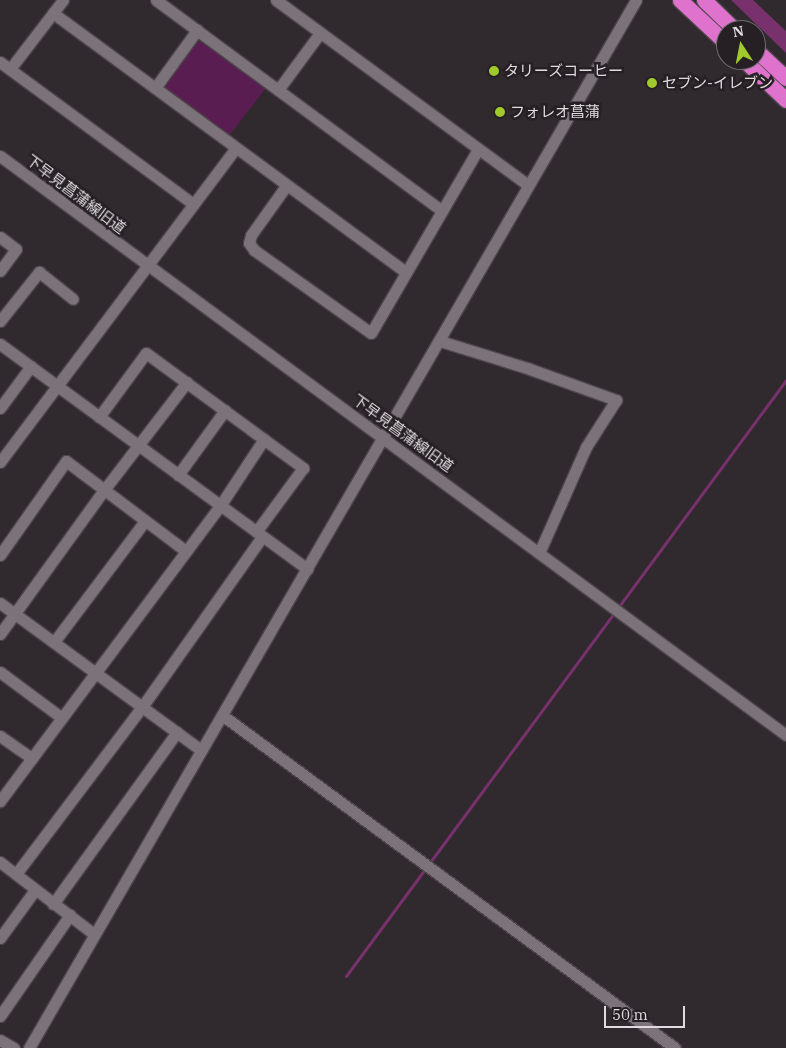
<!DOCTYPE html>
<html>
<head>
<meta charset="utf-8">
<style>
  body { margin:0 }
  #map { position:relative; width:786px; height:1048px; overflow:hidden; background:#30292e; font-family:"IBM Plex Serif","Noto Sans JP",serif }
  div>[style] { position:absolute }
  .green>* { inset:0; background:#5a1d51 }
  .water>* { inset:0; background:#78316d }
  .stream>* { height:3px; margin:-1.5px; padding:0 1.5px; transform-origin:1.5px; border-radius:1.5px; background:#78316d }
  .roads { filter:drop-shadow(1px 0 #4c464a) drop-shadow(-1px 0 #4c464a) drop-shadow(0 1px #4c464a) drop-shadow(0 -1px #4c464a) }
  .minor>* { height:11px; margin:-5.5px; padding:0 5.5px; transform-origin:5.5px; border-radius:5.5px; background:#7b7379 }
  .highway>* { height:15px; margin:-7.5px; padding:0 7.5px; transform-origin:7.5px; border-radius:7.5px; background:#df72cd }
  .dots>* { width:14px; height:14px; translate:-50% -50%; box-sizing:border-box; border:2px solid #262025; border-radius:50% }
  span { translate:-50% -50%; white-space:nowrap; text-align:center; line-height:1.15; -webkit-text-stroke:5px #262025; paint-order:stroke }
  .poi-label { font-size:15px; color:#dfdbde }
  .left { translate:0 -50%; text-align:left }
  .street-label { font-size:15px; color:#dfdbde }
  .north { position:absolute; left:716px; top:20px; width:50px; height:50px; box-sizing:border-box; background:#262025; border:1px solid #706b6f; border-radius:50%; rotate:349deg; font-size:14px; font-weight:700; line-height:20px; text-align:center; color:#dfdbde }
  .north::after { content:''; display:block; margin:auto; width:18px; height:22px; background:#a0c92b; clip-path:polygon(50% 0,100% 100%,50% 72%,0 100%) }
  .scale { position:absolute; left:604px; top:1006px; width:81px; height:22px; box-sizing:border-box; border:2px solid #dfdbde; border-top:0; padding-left:6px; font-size:15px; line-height:18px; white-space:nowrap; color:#dfdbde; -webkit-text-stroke:4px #262025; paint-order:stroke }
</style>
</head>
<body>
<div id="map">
  <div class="green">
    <div style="clip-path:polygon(202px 41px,266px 88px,229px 136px,166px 90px,165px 80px,193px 43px)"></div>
  </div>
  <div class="water">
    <div style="clip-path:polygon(731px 0,753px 0,786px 31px,786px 53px)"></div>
  </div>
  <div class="stream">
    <div style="left:346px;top:976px;width:741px;rotate:-53.56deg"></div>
  </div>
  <div class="roads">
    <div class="minor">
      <div style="left:156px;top:0;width:355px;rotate:36.4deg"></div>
      <div style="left:276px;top:0;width:313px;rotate:36.3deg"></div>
      <div style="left:53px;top:13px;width:438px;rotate:36.3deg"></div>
      <div style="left:0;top:62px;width:240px;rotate:36.3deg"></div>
      <div style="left:10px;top:69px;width:87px;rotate:-52.5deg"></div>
      <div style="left:155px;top:88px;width:72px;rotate:-54.1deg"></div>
      <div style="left:278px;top:90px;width:71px;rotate:-53.6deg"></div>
      <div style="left:0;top:156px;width:976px;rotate:36.38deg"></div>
      <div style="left:286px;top:186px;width:60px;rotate:125.5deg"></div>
      <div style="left:251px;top:235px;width:8px;rotate:104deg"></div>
      <div style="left:249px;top:243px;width:9px;rotate:54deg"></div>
      <div style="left:254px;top:250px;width:143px;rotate:35.4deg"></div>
      <div style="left:371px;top:333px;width:213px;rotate:-59.8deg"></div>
      <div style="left:0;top:237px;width:20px;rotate:37deg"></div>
      <div style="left:16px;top:249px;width:27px;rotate:126deg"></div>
      <div style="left:0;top:321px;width:63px;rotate:-51.5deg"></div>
      <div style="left:39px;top:272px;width:43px;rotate:38.5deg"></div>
      <div style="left:440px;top:341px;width:91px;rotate:17.2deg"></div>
      <div style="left:527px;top:368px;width:95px;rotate:19.8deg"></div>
      <div style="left:616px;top:400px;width:56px;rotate:122.6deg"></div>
      <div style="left:586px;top:447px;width:116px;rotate:113.9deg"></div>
      <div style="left:0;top:344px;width:381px;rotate:36.2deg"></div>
      <div style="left:0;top:408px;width:52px;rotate:-53.6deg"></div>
      <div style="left:99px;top:417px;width:79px;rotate:-53.7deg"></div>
      <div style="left:146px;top:353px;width:195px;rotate:36.2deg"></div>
      <div style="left:303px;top:468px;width:79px;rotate:126.3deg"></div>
      <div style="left:0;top:462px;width:393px;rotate:-53.1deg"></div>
      <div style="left:178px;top:475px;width:80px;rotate:-54.1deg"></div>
      <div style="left:0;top:555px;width:115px;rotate:-54.9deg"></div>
      <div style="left:66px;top:461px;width:150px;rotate:36.9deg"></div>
      <div style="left:0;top:603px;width:249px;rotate:36.2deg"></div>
      <div style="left:0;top:634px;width:178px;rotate:-54.2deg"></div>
      <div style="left:104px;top:490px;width:136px;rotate:-52.5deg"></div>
      <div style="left:54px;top:642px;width:151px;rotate:-53.1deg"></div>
      <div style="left:0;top:672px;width:77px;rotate:36.6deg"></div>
      <div style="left:222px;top:715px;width:562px;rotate:36.32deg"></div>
      <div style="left:0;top:736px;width:39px;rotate:35deg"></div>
      <div style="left:0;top:801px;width:368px;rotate:-53.3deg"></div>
      <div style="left:220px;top:506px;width:80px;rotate:-56.7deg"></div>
      <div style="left:0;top:862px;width:118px;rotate:37.5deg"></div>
      <div style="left:16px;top:874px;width:209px;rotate:-53deg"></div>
      <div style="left:142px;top:707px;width:208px;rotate:-54.8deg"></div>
      <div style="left:53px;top:904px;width:212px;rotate:-54.2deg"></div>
      <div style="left:0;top:938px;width:59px;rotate:-53.9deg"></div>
      <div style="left:0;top:1016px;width:123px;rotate:-55.3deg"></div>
      <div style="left:0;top:1040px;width:16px;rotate:30deg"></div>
      <div style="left:29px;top:1048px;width:1211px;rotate:-59.92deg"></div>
    </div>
    <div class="highway">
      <div style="left:680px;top:0;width:63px;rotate:43.1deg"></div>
      <div style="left:704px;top:0;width:43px;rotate:44.1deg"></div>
      <div style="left:756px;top:50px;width:41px;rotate:43deg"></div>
      <div style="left:744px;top:60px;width:58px;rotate:43.6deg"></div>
    </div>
  </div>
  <div class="dots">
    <div style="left:494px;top:71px;background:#a0c92b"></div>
    <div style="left:652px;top:83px;background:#a0c92b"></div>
    <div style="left:500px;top:112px;background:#a0c92b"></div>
  </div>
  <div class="poi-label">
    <span class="left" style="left:504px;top:71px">タリーズコーヒー</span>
    <span class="left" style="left:662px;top:83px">セブン-イレブン</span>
    <span class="left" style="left:510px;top:112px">フォレオ菖蒲</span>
  </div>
  <div class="street-label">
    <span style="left:76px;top:194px;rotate:37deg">下早見菖蒲線旧道</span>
    <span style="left:403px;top:433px;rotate:36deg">下早見菖蒲線旧道</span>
  </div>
  <div class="north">N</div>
  <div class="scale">50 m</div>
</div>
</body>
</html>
